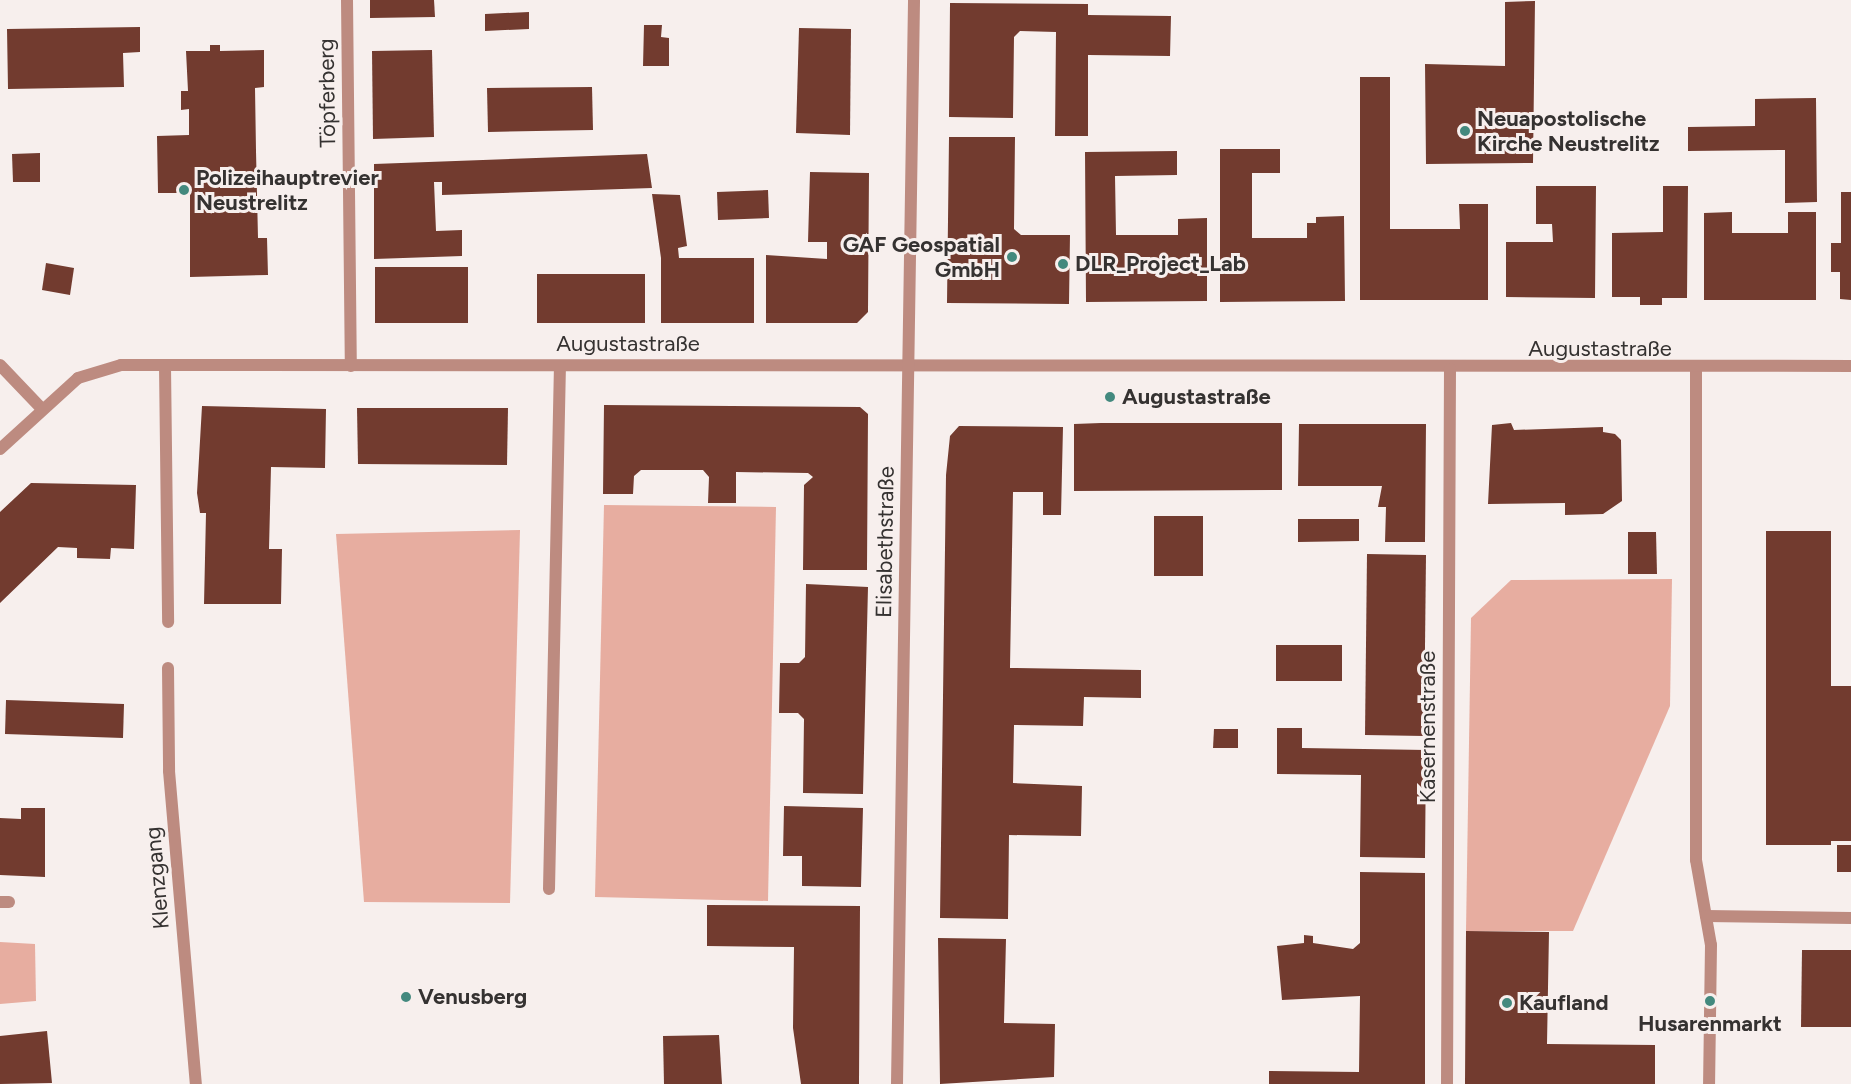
<!DOCTYPE html>
<html>
<head>
<meta charset="utf-8">
<style>
  body { margin:0 }
  #map { position:relative; width:1851px; height:1084px; overflow:hidden; background:#f7efed; font-family:Figtree,sans-serif }
  div>[style] { position:absolute }
  .green>* { inset:0; background:#e7ada0 }
  .building>* { inset:0; background:#723b2f }
  .service>* { height:12px; margin:-6px; padding:0 6px; transform-origin:6px; border-radius:6px; background:#bd8b80 }
  .minor>* { height:12px; margin:-6px; padding:0 6px; transform-origin:6px; border-radius:6px; background:#bd8b80 }
  .dots>* { width:16px; height:16px; translate:-50% -50%; box-sizing:border-box; border:3px solid #f7efed; border-radius:50% }
  span { translate:-50% -50%; white-space:nowrap; text-align:center; line-height:1.15; -webkit-text-stroke:6px #f7efed; paint-order:stroke }
  .street-label { font-size:22px; color:#353231 }
  .poi-label { font-size:22px; color:#353231; font-weight:700 }
  .left { translate:0 -50%; text-align:left }
  .right { translate:-100% -50%; text-align:right }
</style>
</head>
<body>
<div id="map">
  <div class="green">
    <div style="clip-path:polygon(604px 505px,776px 507px,768px 901px,595px 897px)"></div>
    <div style="clip-path:polygon(520px 530px,510px 903px,364px 902px,336px 534px)"></div>
    <div style="clip-path:polygon(1672px 579px,1670px 706px,1573px 931px,1466px 931px,1471px 618px,1511px 580px)"></div>
    <div style="clip-path:polygon(0 942px,35px 944px,36px 1001px,0 1004px)"></div>
  </div>
  <div class="building">
    <div style="clip-path:polygon(370px 0,434px 0,435px 17px,370px 18px)"></div>
    <div style="clip-path:polygon(1535px 1px,1533px 163px,1426px 164px,1425px 64px,1505px 66px,1505px 2px)"></div>
    <div style="clip-path:polygon(950px 3px,1088px 4px,1088px 15px,1171px 16px,1170px 56px,1088px 55px,1088px 136px,1055px 136px,1056px 32px,1020px 31px,1014px 37px,1013px 118px,949px 117px)"></div>
    <div style="clip-path:polygon(529px 12px,529px 29px,485px 31px,485px 14px)"></div>
    <div style="clip-path:polygon(644px 25px,662px 25px,661px 37px,669px 38px,669px 66px,643px 66px)"></div>
    <div style="clip-path:polygon(140px 27px,140px 52px,123px 53px,124px 87px,8px 89px,7px 29px)"></div>
    <div style="clip-path:polygon(799px 28px,851px 29px,850px 135px,796px 133px)"></div>
    <div style="clip-path:polygon(210px 45px,220px 45px,220px 51px,264px 50px,264px 87px,255px 88px,256px 151px,258px 238px,267px 238px,268px 275px,190px 277px,190px 193px,158px 193px,157px 136px,189px 135px,189px 109px,181px 110px,181px 91px,188px 91px,186px 51px,210px 51px)"></div>
    <div style="clip-path:polygon(432px 50px,434px 137px,373px 139px,372px 51px)"></div>
    <div style="clip-path:polygon(1360px 77px,1390px 77px,1390px 229px,1460px 229px,1459px 204px,1488px 204px,1488px 300px,1360px 300px)"></div>
    <div style="clip-path:polygon(592px 87px,593px 130px,488px 132px,487px 88px)"></div>
    <div style="clip-path:polygon(1816px 98px,1817px 202px,1785px 203px,1785px 150px,1688px 151px,1688px 127px,1755px 126px,1755px 99px)"></div>
    <div style="clip-path:polygon(949px 137px,1015px 137px,1014px 229px,1021px 235px,1070px 235px,1069px 304px,947px 303px)"></div>
    <div style="clip-path:polygon(1220px 149px,1280px 149px,1280px 173px,1252px 173px,1252px 238px,1307px 238px,1307px 223px,1316px 223px,1316px 217px,1344px 216px,1345px 301px,1220px 302px)"></div>
    <div style="clip-path:polygon(1177px 151px,1177px 175px,1115px 176px,1116px 235px,1178px 235px,1178px 219px,1207px 218px,1207px 301px,1086px 302px,1085px 152px)"></div>
    <div style="clip-path:polygon(40px 153px,40px 182px,13px 182px,12px 154px)"></div>
    <div style="clip-path:polygon(647px 154px,652px 188px,442px 195px,442px 182px,434px 182px,436px 231px,462px 230px,462px 256px,374px 259px,374px 164px)"></div>
    <div style="clip-path:polygon(810px 172px,869px 173px,868px 312px,857px 323px,766px 323px,766px 255px,827px 259px,827px 242px,808px 242px)"></div>
    <div style="clip-path:polygon(1536px 186px,1596px 186px,1595px 298px,1506px 297px,1506px 242px,1553px 242px,1552px 224px,1536px 224px)"></div>
    <div style="clip-path:polygon(1663px 186px,1688px 186px,1687px 298px,1662px 298px,1662px 305px,1640px 305px,1640px 297px,1612px 297px,1612px 233px,1663px 232px)"></div>
    <div style="clip-path:polygon(768px 190px,769px 218px,718px 220px,717px 192px)"></div>
    <div style="clip-path:polygon(1841px 192px,1851px 192px,1851px 300px,1840px 299px,1840px 272px,1831px 272px,1831px 243px,1841px 243px)"></div>
    <div style="clip-path:polygon(652px 194px,680px 195px,687px 246px,678px 248px,679px 258px,754px 258px,754px 323px,661px 323px,661px 258px)"></div>
    <div style="clip-path:polygon(1732px 212px,1732px 233px,1788px 233px,1788px 212px,1816px 212px,1816px 300px,1704px 300px,1704px 213px)"></div>
    <div style="clip-path:polygon(46px 263px,74px 268px,70px 295px,42px 290px)"></div>
    <div style="clip-path:polygon(375px 267px,468px 267px,468px 323px,375px 323px)"></div>
    <div style="clip-path:polygon(537px 274px,645px 274px,645px 323px,537px 323px)"></div>
    <div style="clip-path:polygon(604px 405px,860px 407px,868px 414px,867px 570px,803px 570px,804px 485px,813px 477px,808px 473px,736px 472px,736px 503px,708px 503px,709px 477px,703px 470px,641px 470px,634px 476px,633px 494px,603px 494px)"></div>
    <div style="clip-path:polygon(202px 406px,326px 409px,325px 468px,271px 467px,269px 549px,282px 549px,281px 604px,204px 604px,206px 513px,200px 513px,197px 493px)"></div>
    <div style="clip-path:polygon(357px 408px,508px 408px,507px 465px,358px 464px)"></div>
    <div style="clip-path:polygon(1101px 423px,1282px 423px,1282px 490px,1074px 491px,1074px 424px)"></div>
    <div style="clip-path:polygon(1511px 423px,1514px 430px,1603px 427px,1603px 432px,1615px 434px,1621px 440px,1622px 501px,1603px 514px,1565px 515px,1565px 503px,1488px 504px,1492px 425px)"></div>
    <div style="clip-path:polygon(1299px 424px,1426px 424px,1425px 542px,1385px 542px,1386px 507px,1378px 507px,1382px 486px,1298px 486px)"></div>
    <div style="clip-path:polygon(959px 426px,1063px 427px,1061px 515px,1043px 515px,1043px 492px,1013px 492px,1010px 668px,1141px 670px,1141px 698px,1084px 697px,1083px 726px,1014px 725px,1013px 783px,1082px 786px,1081px 836px,1009px 835px,1008px 919px,940px 918px,946px 475px,950px 436px)"></div>
    <div style="clip-path:polygon(31px 483px,136px 485px,134px 549px,111px 548px,110px 559px,77px 558px,77px 548px,58px 547px,0 603px,0 512px)"></div>
    <div style="clip-path:polygon(1154px 516px,1203px 516px,1203px 576px,1154px 576px)"></div>
    <div style="clip-path:polygon(1298px 519px,1359px 519px,1359px 541px,1298px 542px)"></div>
    <div style="clip-path:polygon(1766px 531px,1831px 531px,1831px 686px,1851px 686px,1851px 841px,1831px 841px,1831px 845px,1766px 845px)"></div>
    <div style="clip-path:polygon(1628px 532px,1656px 532px,1657px 574px,1628px 574px)"></div>
    <div style="clip-path:polygon(1367px 554px,1426px 555px,1424px 736px,1365px 735px)"></div>
    <div style="clip-path:polygon(806px 584px,868px 587px,863px 794px,803px 793px,804px 719px,798px 713px,779px 713px,780px 663px,799px 663px,805px 657px)"></div>
    <div style="clip-path:polygon(1276px 645px,1342px 645px,1342px 681px,1276px 681px)"></div>
    <div style="clip-path:polygon(6px 700px,124px 704px,123px 738px,5px 734px)"></div>
    <div style="clip-path:polygon(1277px 728px,1302px 728px,1302px 748px,1426px 750px,1425px 858px,1360px 857px,1361px 775px,1277px 774px)"></div>
    <div style="clip-path:polygon(1214px 729px,1238px 729px,1238px 748px,1213px 748px)"></div>
    <div style="clip-path:polygon(784px 806px,863px 808px,861px 887px,802px 886px,802px 856px,783px 856px)"></div>
    <div style="clip-path:polygon(21px 808px,45px 808px,45px 877px,0 875px,0 818px,21px 819px)"></div>
    <div style="clip-path:polygon(1837px 845px,1851px 845px,1851px 872px,1837px 872px)"></div>
    <div style="clip-path:polygon(1360px 872px,1425px 873px,1425px 1084px,1269px 1084px,1269px 1071px,1359px 1072px,1360px 996px,1282px 1000px,1277px 946px,1304px 943px,1304px 935px,1313px 936px,1313px 943px,1353px 949px,1360px 943px)"></div>
    <div style="clip-path:polygon(707px 905px,860px 906px,859px 1084px,801px 1084px,793px 1028px,794px 947px,707px 946px)"></div>
    <div style="clip-path:polygon(1466px 931px,1549px 932px,1547px 1044px,1655px 1045px,1655px 1084px,1465px 1084px)"></div>
    <div style="clip-path:polygon(938px 938px,1006px 939px,1004px 1023px,1055px 1024px,1054px 1077px,940px 1084px)"></div>
    <div style="clip-path:polygon(1802px 950px,1851px 950px,1851px 1027px,1801px 1027px)"></div>
    <div style="clip-path:polygon(47px 1031px,52px 1083px,0 1084px,0 1036px)"></div>
    <div style="clip-path:polygon(719px 1035px,722px 1084px,664px 1084px,663px 1036px)"></div>
  </div>
  <div class="service">
    <div style="left:165px;top:366px;width:256px;rotate:89.3deg"></div>
    <div style="left:1696px;top:370px;width:490px;rotate:90deg"></div>
    <div style="left:1696px;top:860px;width:86px;rotate:80deg"></div>
    <div style="left:1711px;top:945px;width:139px;rotate:90.8deg"></div>
    <div style="left:168px;top:668px;width:103px;rotate:89.4deg"></div>
    <div style="left:169px;top:771px;width:314px;rotate:85.1deg"></div>
    <div style="left:549px;top:889px;width:523px;rotate:-88.8deg"></div>
    <div style="left:0;top:902px;width:9px"></div>
    <div style="left:1706px;top:916px;width:145px;rotate:0.8deg"></div>
  </div>
  <div class="minor">
    <div style="left:347px;top:0;width:366px;rotate:89.4deg"></div>
    <div style="left:0;top:365px;width:61px;rotate:46.3deg"></div>
    <div style="left:0;top:449px;width:105px;rotate:-42.3deg"></div>
    <div style="left:78px;top:378px;width:45px;rotate:-16.8deg"></div>
    <div style="left:121px;top:365px;width:1730px;rotate:0.03deg"></div>
    <div style="left:897px;top:1084px;width:1084px;rotate:-89.1deg"></div>
    <div style="left:1447px;top:1084px;width:715px;rotate:-89.76deg"></div>
  </div>
  <div class="dots">
    <div style="left:1465px;top:131px;background:#43897e"></div>
    <div style="left:184px;top:190px;background:#43897e"></div>
    <div style="left:1012px;top:257px;background:#43897e"></div>
    <div style="left:1063px;top:264px;background:#43897e"></div>
    <div style="left:1110px;top:397px;background:#43897e"></div>
    <div style="left:406px;top:997px;background:#43897e"></div>
    <div style="left:1710px;top:1001px;background:#43897e"></div>
    <div style="left:1507px;top:1003px;background:#43897e"></div>
  </div>
  <div class="street-label">
    <span style="left:327px;top:93px;rotate:-91deg">Töpferberg</span>
    <span style="left:628px;top:344px">Augustastraße</span>
    <span style="left:1600px;top:349px">Augustastraße</span>
    <span style="left:885px;top:542px;rotate:-89deg">Elisabethstraße</span>
    <span style="left:1428px;top:727px;rotate:-90deg">Kasernenstraße</span>
    <span style="left:157px;top:878px;rotate:-95deg">Klenzgang</span>
  </div>
  <div class="poi-label">
    <span class="left" style="left:1477px;top:131px">Neuapostolische<br>Kirche Neustrelitz</span>
    <span class="left" style="left:196px;top:190px">Polizeihauptrevier<br>Neustrelitz</span>
    <span class="right" style="left:1000px;top:257px">GAF Geospatial<br>GmbH</span>
    <span class="left" style="left:1075px;top:264px">DLR_Project_Lab</span>
    <span class="left" style="left:1122px;top:397px">Augustastraße</span>
    <span class="left" style="left:418px;top:997px">Venusberg</span>
    <span class="left" style="left:1519px;top:1003px">Kaufland</span>
    <span style="left:1710px;top:1024px">Husarenmarkt</span>
  </div>
</div>
</body>
</html>
